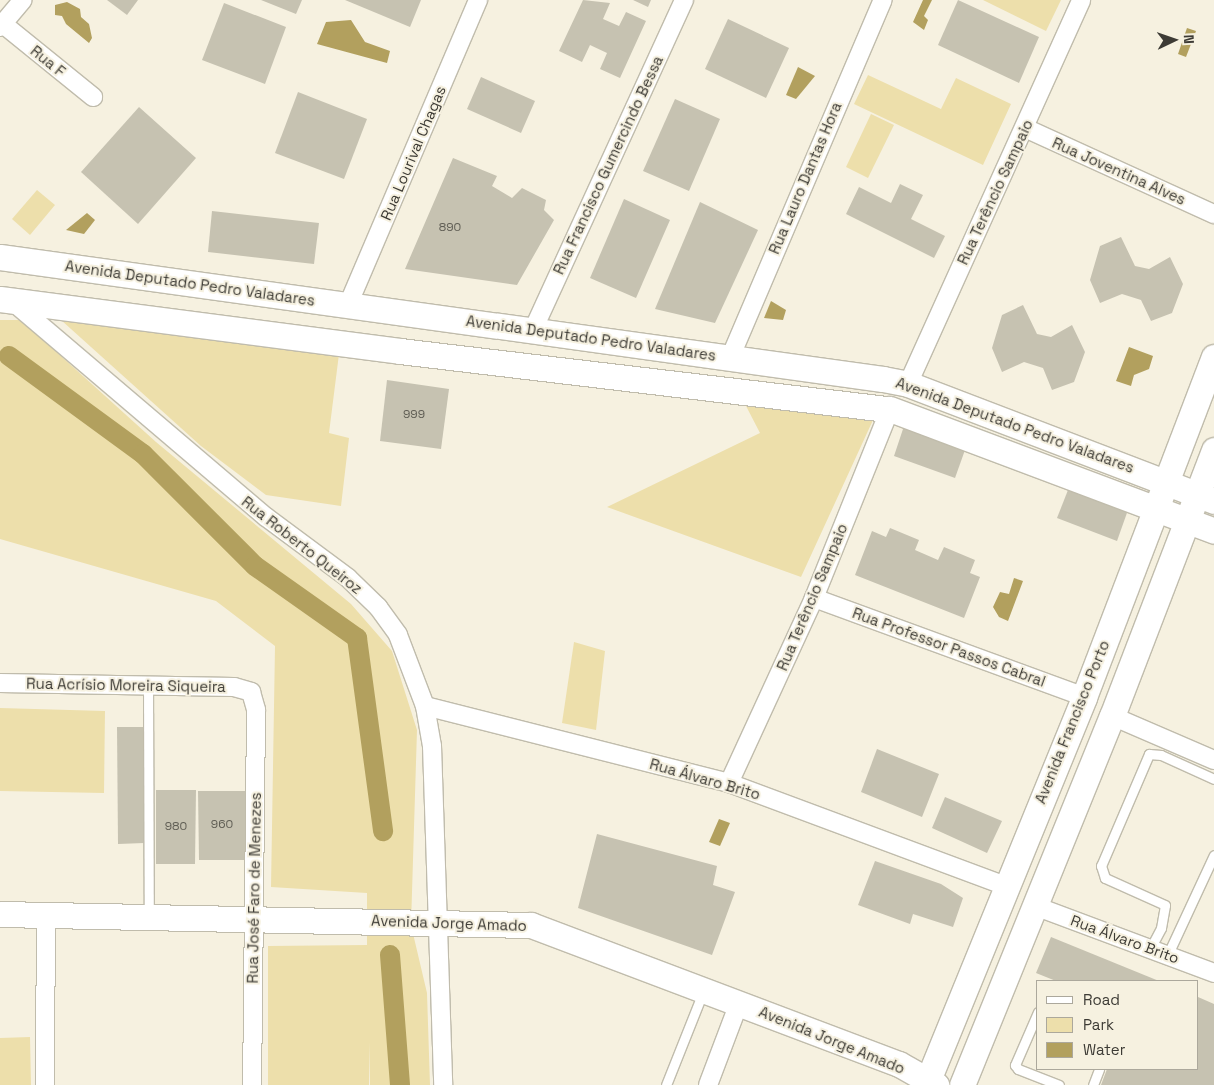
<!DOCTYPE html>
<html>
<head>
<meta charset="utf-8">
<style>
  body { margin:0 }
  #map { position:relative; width:1214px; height:1085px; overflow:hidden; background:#f6f1e0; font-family:"Space Grotesk",sans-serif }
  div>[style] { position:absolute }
  .green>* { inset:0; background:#eddfab }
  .water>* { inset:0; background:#b2a05e }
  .canal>* { height:20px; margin:-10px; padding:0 10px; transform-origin:10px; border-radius:10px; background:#b2a05e }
  .building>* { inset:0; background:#c6c2b1 }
  .roads { filter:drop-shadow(1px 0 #c0bcac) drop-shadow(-1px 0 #c0bcac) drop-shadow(0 1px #c0bcac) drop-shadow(0 -1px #c0bcac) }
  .lane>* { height:9px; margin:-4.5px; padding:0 4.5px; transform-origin:4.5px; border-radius:4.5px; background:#fff }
  .street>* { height:18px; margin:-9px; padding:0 9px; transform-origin:9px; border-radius:9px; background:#fff }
  .secondary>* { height:25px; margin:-12.5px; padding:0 12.5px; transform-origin:12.5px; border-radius:12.5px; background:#fff }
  span { translate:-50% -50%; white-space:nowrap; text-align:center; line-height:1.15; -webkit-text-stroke:4px #f6f1e0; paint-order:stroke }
  .number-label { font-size:12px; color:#5f5d54 }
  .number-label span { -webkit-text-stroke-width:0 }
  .street-label { font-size:15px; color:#3d3b35 }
  .legend { position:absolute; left:1036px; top:980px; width:162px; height:90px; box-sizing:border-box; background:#f6f1e0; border:1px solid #aca89c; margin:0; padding:6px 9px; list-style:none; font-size:15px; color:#3d3b35 }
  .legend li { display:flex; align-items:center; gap:10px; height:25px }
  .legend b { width:25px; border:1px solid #aca89c }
  .north { position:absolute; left:1149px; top:15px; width:50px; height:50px; -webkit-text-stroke:4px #f6f1e0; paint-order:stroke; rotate:87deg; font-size:14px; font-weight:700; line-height:20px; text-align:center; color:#3d3b35 }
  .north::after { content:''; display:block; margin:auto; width:18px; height:22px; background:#3d3b35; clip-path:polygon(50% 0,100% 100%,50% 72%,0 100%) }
</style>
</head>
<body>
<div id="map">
  <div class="green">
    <div style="clip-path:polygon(983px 0,1061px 0,1046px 31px)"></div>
    <div style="clip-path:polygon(868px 75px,941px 109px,956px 78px,1011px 104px,983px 165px,854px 104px)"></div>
    <div style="clip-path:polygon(871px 114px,894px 125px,868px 178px,846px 167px)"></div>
    <div style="clip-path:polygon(37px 190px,55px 205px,30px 235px,12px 219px)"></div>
    <div style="clip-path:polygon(0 320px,21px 320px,156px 442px,351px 604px,392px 651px,417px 730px,411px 925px,427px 993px,430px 1085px,370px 1085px,369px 1042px,369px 1085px,268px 1085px,268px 946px,367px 945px,367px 893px,271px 887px,275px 646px,216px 601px,0 539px)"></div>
    <div style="clip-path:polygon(61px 320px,339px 354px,329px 433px,349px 438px,341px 506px,266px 495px,201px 446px)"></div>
    <div style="clip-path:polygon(745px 404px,873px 420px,801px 577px,607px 507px,760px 433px)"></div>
    <div style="clip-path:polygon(574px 642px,605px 651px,596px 730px,562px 723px)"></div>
    <div style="clip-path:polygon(0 708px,105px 711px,104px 793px,0 791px)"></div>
    <div style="clip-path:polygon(30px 1037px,31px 1085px,0 1085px,0 1038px)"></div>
  </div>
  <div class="water">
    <div style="clip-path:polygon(923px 0,932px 0,924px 16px,928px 20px,924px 30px,913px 22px)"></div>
    <div style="clip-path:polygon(67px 2px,80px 9px,81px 17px,89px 24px,92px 38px,89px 43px,66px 24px,62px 16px,55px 15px,55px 5px)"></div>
    <div style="clip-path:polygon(351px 20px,365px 42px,390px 51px,387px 63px,317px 44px,326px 22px)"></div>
    <div style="clip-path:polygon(1187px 28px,1196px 31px,1186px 57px,1178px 54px)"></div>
    <div style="clip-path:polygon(798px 67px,815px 76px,796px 99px,786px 95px)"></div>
    <div style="clip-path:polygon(87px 213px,95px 220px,84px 234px,66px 230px)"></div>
    <div style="clip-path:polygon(771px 301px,786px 310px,783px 320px,764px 318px)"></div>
    <div style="clip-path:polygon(1129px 347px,1153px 356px,1149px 369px,1134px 375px,1131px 386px,1116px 381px)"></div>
    <div style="clip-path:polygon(1014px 578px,1023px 581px,1008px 621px,999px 617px,993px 607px,1000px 592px,1009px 594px)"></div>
    <div style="clip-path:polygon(719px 819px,730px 823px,720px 846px,709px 842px)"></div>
  </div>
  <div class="canal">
    <div style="left:9px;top:356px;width:166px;rotate:36.2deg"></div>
    <div style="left:143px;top:454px;width:158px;rotate:45deg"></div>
    <div style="left:255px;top:566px;width:125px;rotate:35.2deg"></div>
    <div style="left:357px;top:638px;width:195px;rotate:82.3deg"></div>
    <div style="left:390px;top:955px;width:130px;rotate:85.6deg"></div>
  </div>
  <div class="building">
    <div style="clip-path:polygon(107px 0,138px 0,127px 15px)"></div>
    <div style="clip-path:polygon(261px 0,302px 0,296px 14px)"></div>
    <div style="clip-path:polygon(345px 0,421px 0,410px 27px)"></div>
    <div style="clip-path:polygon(583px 0,610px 3px,603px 19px,619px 26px,626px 12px,646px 21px,620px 78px,600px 69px,607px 53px,590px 45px,582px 62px,559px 51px)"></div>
    <div style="clip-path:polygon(633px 0,651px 0,648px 7px)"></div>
    <div style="clip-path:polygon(958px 0,1039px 37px,1019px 83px,938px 45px)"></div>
    <div style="clip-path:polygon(224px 3px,286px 27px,265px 84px,202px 60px)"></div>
    <div style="clip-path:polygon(728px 19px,789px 48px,766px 98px,705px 69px)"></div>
    <div style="clip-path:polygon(481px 77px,535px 101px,521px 133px,467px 109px)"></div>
    <div style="clip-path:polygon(298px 92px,367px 119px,344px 179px,275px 153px)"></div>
    <div style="clip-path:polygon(675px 99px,720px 119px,689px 191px,643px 171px)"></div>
    <div style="clip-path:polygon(139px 107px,196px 158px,138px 224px,81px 172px)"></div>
    <div style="clip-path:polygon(453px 158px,497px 176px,492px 186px,512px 198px,522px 188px,546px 200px,544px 210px,554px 220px,517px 285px,405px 269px)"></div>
    <div style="clip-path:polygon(900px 184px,923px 195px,911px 219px,945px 236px,934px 258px,846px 214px,859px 187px,891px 203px)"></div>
    <div style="clip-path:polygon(624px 199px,670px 220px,636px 298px,590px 278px)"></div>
    <div style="clip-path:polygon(700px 202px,758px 230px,715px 323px,655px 309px)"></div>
    <div style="clip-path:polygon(212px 211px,319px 223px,314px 264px,208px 252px)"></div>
    <div style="clip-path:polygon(1121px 237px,1135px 266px,1149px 269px,1170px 257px,1183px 284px,1172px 313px,1151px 321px,1141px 300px,1122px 294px,1100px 303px,1090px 280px,1100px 246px)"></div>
    <div style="clip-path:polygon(1023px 305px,1037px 334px,1051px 337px,1072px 325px,1085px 352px,1074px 382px,1052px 390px,1043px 368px,1024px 362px,1002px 372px,992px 348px,1002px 315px)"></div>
    <div style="clip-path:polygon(387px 380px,449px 389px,441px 449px,380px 441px)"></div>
    <div style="clip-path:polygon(904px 426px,965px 450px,955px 478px,894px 456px)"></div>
    <div style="clip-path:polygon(1068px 490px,1128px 510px,1117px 541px,1057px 518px)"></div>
    <div style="clip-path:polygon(890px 528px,919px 540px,915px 550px,938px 560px,944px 547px,975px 560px,970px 573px,980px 577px,964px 618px,855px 575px,872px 531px,886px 537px)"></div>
    <div style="clip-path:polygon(117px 727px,143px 727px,144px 843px,118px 844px)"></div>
    <div style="clip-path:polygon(877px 749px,939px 774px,922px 817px,861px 792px)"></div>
    <div style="clip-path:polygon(156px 790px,196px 790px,195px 864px,156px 864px)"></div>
    <div style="clip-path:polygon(198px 791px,246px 791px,246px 860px,199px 860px)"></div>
    <div style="clip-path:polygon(945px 797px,1002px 821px,987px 853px,932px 828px)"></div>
    <div style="clip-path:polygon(597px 834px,717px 866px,713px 885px,735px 892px,712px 955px,578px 908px)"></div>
    <div style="clip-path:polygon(875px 861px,941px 884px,963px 898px,953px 927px,913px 914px,910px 924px,858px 905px)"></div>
    <div style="clip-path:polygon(1051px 937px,1159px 981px,1056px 981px,1036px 973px)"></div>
    <div style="clip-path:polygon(1198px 997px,1214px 1004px,1214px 1085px,1101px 1085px,1107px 1069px,1198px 1069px)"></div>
  </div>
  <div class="roads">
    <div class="lane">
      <div style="left:148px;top:685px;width:230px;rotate:89.8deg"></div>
      <div style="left:1151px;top:947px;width:21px;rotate:-62deg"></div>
      <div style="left:1161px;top:928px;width:23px;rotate:-80deg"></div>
      <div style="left:1165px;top:905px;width:66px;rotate:-155.8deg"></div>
      <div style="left:1105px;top:878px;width:13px;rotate:-108deg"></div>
      <div style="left:1101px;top:866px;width:122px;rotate:-66.8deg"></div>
      <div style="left:1149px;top:754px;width:12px;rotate:5deg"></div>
      <div style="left:1161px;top:755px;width:58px;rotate:24.4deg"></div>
      <div style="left:1168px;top:954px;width:109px;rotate:-65.1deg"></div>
      <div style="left:1038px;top:1012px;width:58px;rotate:113.5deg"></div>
      <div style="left:1015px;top:1065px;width:5px;rotate:53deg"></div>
      <div style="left:1018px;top:1069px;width:44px;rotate:21.3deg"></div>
      <div style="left:666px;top:1085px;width:100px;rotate:-68.3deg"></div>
      <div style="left:1093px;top:1085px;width:17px;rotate:-69deg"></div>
    </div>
    <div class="street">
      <div style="left:3px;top:24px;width:116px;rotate:39deg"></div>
      <div style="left:0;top:27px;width:35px;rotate:-50deg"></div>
      <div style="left:1025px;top:128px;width:208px;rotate:24.5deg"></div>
      <div style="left:12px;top:301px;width:333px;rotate:40.4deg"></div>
      <div style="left:266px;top:517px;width:102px;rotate:36.6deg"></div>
      <div style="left:348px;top:578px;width:42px;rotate:44deg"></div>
      <div style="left:378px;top:607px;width:34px;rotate:54deg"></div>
      <div style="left:398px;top:635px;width:76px;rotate:69.2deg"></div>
      <div style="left:425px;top:706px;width:41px;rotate:80.1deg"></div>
      <div style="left:432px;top:746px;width:339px;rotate:88.1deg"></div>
      <div style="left:348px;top:305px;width:332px;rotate:-66.9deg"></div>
      <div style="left:533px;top:330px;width:363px;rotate:-65.4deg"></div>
      <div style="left:730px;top:358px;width:389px;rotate:-66.9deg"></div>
      <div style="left:908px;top:384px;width:421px;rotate:-65.7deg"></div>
      <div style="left:814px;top:598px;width:288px;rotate:20.1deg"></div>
      <div style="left:0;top:683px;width:234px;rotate:1deg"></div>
      <div style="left:234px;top:687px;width:18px;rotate:16deg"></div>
      <div style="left:251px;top:692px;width:19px;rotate:74deg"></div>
      <div style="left:256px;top:710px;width:375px;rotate:90.6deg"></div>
      <div style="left:425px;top:706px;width:314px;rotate:14.2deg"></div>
      <div style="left:729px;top:783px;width:296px;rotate:20.4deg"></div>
      <div style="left:1112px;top:716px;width:111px;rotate:23.3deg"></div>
      <div style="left:729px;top:783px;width:204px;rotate:-65.3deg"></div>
      <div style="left:814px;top:598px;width:204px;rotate:-68.1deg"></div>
      <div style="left:1035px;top:906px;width:191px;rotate:20.5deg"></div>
      <div style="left:45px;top:1085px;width:172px;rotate:-89.7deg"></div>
      <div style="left:708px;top:1085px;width:88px;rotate:-69.3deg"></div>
    </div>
    <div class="secondary">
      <div style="left:0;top:257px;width:891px;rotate:7.87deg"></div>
      <div style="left:883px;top:379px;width:25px;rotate:11deg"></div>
      <div style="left:908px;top:384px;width:328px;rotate:20.9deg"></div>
      <div style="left:0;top:299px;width:403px;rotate:7.4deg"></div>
      <div style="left:400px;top:351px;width:493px;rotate:6.8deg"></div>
      <div style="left:890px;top:409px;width:346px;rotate:20.6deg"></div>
      <div style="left:0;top:914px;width:531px;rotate:1.19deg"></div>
      <div style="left:531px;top:925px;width:393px;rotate:20.7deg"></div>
      <div style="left:899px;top:1064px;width:43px;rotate:29.6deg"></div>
      <div style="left:926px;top:1085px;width:419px;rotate:-67.8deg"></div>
      <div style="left:1084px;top:697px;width:364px;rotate:-69.1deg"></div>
      <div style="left:962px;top:1085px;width:398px;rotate:-67.9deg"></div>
      <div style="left:1112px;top:716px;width:285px;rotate:-69deg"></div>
    </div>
  </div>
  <div class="number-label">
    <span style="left:450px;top:228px">890</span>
    <span style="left:414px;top:415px">999</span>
    <span style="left:222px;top:825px">960</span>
    <span style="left:176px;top:827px">980</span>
  </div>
  <div class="street-label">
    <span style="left:48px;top:61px;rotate:39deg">Rua F</span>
    <span style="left:413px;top:153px;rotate:-67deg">Rua Lourival Chagas</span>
    <span style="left:608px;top:165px;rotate:-65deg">Rua Francisco Gumercindo Bessa</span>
    <span style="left:1119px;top:171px;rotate:24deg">Rua Joventina Alves</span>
    <span style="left:805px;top:178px;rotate:-67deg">Rua Lauro Dantas Hora</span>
    <span style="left:995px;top:192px;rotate:-65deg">Rua Terêncio Sampaio</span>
    <span style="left:190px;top:283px;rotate:8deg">Avenida Deputado Pedro Valadares</span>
    <span style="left:591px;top:338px;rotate:8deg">Avenida Deputado Pedro Valadares</span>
    <span style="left:1015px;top:425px;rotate:20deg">Avenida Deputado Pedro Valadares</span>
    <span style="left:302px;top:545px;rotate:38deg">Rua Roberto Queiroz</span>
    <span style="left:812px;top:597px;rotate:-67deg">Rua Terêncio Sampaio</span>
    <span style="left:949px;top:647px;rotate:20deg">Rua Professor Passos Cabral</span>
    <span style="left:126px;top:685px;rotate:1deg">Rua Acrísio Moreira Siqueira</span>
    <span style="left:1072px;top:722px;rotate:-68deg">Avenida Francisco Porto</span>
    <span style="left:705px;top:779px;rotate:16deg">Rua Álvaro Brito</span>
    <span style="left:254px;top:888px;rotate:-89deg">Rua José Faro de Menezes</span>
    <span style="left:449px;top:923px;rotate:2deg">Avenida Jorge Amado</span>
    <span style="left:1125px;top:939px;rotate:20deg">Rua Álvaro Brito</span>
    <span style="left:832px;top:1040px;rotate:22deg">Avenida Jorge Amado</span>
  </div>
  <ul class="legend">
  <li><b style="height:6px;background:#fff"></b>Road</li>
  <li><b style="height:14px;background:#eddfab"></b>Park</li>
  <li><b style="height:14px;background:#b2a05e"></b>Water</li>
  </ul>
  <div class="north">N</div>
</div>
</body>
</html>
